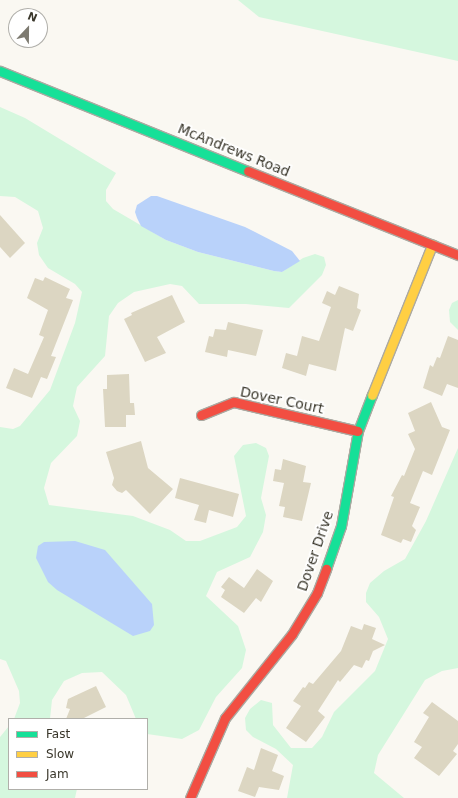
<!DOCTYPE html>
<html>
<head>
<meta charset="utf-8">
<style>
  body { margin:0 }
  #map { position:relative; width:458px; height:798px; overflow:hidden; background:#faf8f2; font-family:"DejaVu Sans",sans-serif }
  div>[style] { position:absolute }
  .green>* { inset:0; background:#d5f7de }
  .water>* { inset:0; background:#b9d2fa }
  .building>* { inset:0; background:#dcd6c2 }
  .roads { filter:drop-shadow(1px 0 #aba9a1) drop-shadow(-1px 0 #aba9a1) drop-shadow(0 1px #aba9a1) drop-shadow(0 -1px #aba9a1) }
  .fast>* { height:9px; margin:-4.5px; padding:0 4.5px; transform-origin:4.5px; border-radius:4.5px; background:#16e098 }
  .slow>* { height:9px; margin:-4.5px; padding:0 4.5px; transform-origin:4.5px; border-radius:4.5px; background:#ffcf43 }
  .jam>* { height:9px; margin:-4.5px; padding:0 4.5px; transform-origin:4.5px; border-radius:4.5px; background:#f24e42 }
  span { translate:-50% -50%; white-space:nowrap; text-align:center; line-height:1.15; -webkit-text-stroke:3.5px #fff; paint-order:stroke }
  .street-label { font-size:14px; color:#39362a }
  .legend { position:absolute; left:8px; top:718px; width:140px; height:72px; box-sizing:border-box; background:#fff; border:1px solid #b0afaa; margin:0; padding:5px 7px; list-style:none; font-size:12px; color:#39362a }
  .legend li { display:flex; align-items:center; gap:8px; height:20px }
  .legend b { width:20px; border:1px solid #b0afaa }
  .north { position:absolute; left:8px; top:8px; width:40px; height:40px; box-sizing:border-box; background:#fff; border:1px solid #b0afaa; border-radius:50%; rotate:22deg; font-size:11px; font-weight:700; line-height:16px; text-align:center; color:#39362a }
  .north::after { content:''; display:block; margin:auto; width:14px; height:18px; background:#7d7a70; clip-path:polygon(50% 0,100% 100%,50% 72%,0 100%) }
</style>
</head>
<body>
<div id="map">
  <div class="green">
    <div style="clip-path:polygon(238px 0,458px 0,458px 61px,259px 17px)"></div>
    <div style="clip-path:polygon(0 107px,25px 118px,116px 173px,106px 190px,106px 201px,113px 209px,166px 240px,198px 252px,274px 271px,282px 272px,303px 258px,315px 254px,324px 257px,326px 265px,322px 275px,289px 308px,246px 304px,199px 304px,182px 286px,170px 284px,134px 292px,118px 303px,109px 316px,105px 356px,77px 387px,73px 406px,80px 421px,77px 436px,51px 463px,44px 488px,49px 505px,133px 516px,170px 530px,186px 541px,200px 541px,237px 527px,246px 516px,234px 456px,243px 445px,256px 443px,266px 448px,269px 456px,261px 498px,266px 515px,263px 532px,250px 557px,217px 572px,206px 596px,238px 626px,246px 650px,242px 668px,216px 697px,199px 730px,182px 739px,147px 734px,147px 719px,136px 719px,126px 695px,102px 672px,82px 673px,64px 681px,52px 700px,50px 719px,14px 719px,20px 703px,19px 691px,6px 661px,0 659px,0 427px,13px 429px,20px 426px,50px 390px,75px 323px,82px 292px,75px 284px,48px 268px,39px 255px,37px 243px,43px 228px,38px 211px,15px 197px,0 196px)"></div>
    <div style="clip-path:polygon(458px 300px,458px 330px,450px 322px,449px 310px,452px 303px)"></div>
    <div style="clip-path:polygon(458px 448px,458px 668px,442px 671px,425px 680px,378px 755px,374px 773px,404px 798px,287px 798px,293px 765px,276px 749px,253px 737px,246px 730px,245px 718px,250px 709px,261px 700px,272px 703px,273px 725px,291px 748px,312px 748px,322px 737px,334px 712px,375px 671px,388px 639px,379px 617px,366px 602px,366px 593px,370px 583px,384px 571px,405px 559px,426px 521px)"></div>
    <div style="clip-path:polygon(9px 726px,9px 789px,77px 789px,75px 798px,0 798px,0 737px)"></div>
  </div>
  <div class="water">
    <div style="clip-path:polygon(151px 196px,157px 196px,245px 227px,292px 251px,300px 261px,282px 272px,274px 271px,198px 252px,166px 240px,141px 226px,137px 218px,135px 212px,137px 205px)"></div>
    <div style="clip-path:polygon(75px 541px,105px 550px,152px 604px,154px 625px,150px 631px,133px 636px,57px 590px,48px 582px,36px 558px,38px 546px,44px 542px)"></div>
  </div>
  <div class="building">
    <div style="clip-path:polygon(0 215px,25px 243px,10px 258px,0 247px)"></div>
    <div style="clip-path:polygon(45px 277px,70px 289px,66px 298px,73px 300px,51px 356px,56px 357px,47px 379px,41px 377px,32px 398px,6px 388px,14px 368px,28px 374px,44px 337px,39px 335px,48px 310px,27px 298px,35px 278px,43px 281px)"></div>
    <div style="clip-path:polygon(339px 286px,359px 294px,357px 308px,361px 310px,353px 331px,345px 328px,336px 371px,309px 364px,306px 376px,282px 368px,286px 353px,297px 356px,302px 336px,319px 341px,331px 307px,322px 303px,327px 291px,335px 295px)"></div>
    <div style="clip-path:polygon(172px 295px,185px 322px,157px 337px,166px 353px,145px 362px,124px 319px,132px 315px,131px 313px)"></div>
    <div style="clip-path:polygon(228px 322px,263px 330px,256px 356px,228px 350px,227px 357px,205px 352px,209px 336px,213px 337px,215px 329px,226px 330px)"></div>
    <div style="clip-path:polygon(448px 336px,458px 340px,458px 388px,447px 384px,442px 396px,423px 388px,430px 365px,433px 367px,437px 357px,440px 358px)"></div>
    <div style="clip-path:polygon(129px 374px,130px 403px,134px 403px,135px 415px,126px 415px,126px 427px,105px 427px,103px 389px,107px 389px,107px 375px)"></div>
    <div style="clip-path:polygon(431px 402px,442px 427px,450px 430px,432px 475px,423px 471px,410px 503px,420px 507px,412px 526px,416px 530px,411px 542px,403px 539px,401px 543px,381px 535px,394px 497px,391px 496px,402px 475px,404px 476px,415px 449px,408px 434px,415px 431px,408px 413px)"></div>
    <div style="clip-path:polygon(141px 441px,148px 468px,173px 489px,150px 514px,126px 490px,122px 493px,117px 491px,112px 485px,114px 478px,106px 452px)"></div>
    <div style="clip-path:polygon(283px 459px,306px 466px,303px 482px,311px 483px,302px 521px,283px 517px,285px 507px,279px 506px,284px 483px,273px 481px,275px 469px,281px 470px)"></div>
    <div style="clip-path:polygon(180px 478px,239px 494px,233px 517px,209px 510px,206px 523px,194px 520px,199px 505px,175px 498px)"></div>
    <div style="clip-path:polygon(257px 569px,273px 581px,261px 602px,256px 598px,244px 613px,221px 597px,225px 590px,221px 587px,229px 577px,244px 588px)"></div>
    <div style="clip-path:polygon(364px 624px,376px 628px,372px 639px,385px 645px,373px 651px,369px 661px,366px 660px,362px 668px,354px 665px,340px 682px,338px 680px,318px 711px,325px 717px,306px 742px,286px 728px,301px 706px,293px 701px,303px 687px,305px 688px,309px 682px,313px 684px,341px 651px,351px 626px,362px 630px)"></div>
    <div style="clip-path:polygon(96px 686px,106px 707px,82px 719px,66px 719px,70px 709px,66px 708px,68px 699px)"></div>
    <div style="clip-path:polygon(432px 702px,458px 721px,458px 744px,453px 751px,457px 754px,439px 776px,414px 758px,422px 747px,414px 742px,429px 717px,423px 713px)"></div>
    <div style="clip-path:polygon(261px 748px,278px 755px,272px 771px,284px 776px,279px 790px,259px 787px,255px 797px,238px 791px,247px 767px,254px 770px)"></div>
  </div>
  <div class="roads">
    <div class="fast">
      <div style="left:0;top:71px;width:267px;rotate:22deg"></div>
      <div style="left:326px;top:569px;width:46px;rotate:-70.8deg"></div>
      <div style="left:341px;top:526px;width:97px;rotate:-79.9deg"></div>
      <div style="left:358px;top:431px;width:39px;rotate:-69deg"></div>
    </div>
    <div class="slow">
      <div style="left:372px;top:395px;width:162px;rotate:-68.2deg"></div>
    </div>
    <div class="jam">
      <div style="left:248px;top:171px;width:226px;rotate:21.8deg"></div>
      <div style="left:201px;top:415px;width:35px;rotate:-22deg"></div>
      <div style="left:234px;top:402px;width:127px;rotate:13.2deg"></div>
      <div style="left:190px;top:798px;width:87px;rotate:-66.4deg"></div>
      <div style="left:225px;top:718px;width:107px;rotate:-51.4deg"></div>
      <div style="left:292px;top:634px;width:48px;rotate:-58.6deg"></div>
      <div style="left:317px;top:593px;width:26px;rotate:-69deg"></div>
    </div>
  </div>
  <div class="street-label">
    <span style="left:234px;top:150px;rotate:22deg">McAndrews Road</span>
    <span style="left:282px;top:400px;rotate:12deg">Dover Court</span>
    <span style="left:315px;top:551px;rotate:-71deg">Dover Drive</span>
  </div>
  <ul class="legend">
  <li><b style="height:5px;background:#16e098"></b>Fast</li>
  <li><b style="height:5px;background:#ffcf43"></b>Slow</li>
  <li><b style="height:5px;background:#f24e42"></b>Jam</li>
  </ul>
  <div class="north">N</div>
</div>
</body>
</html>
